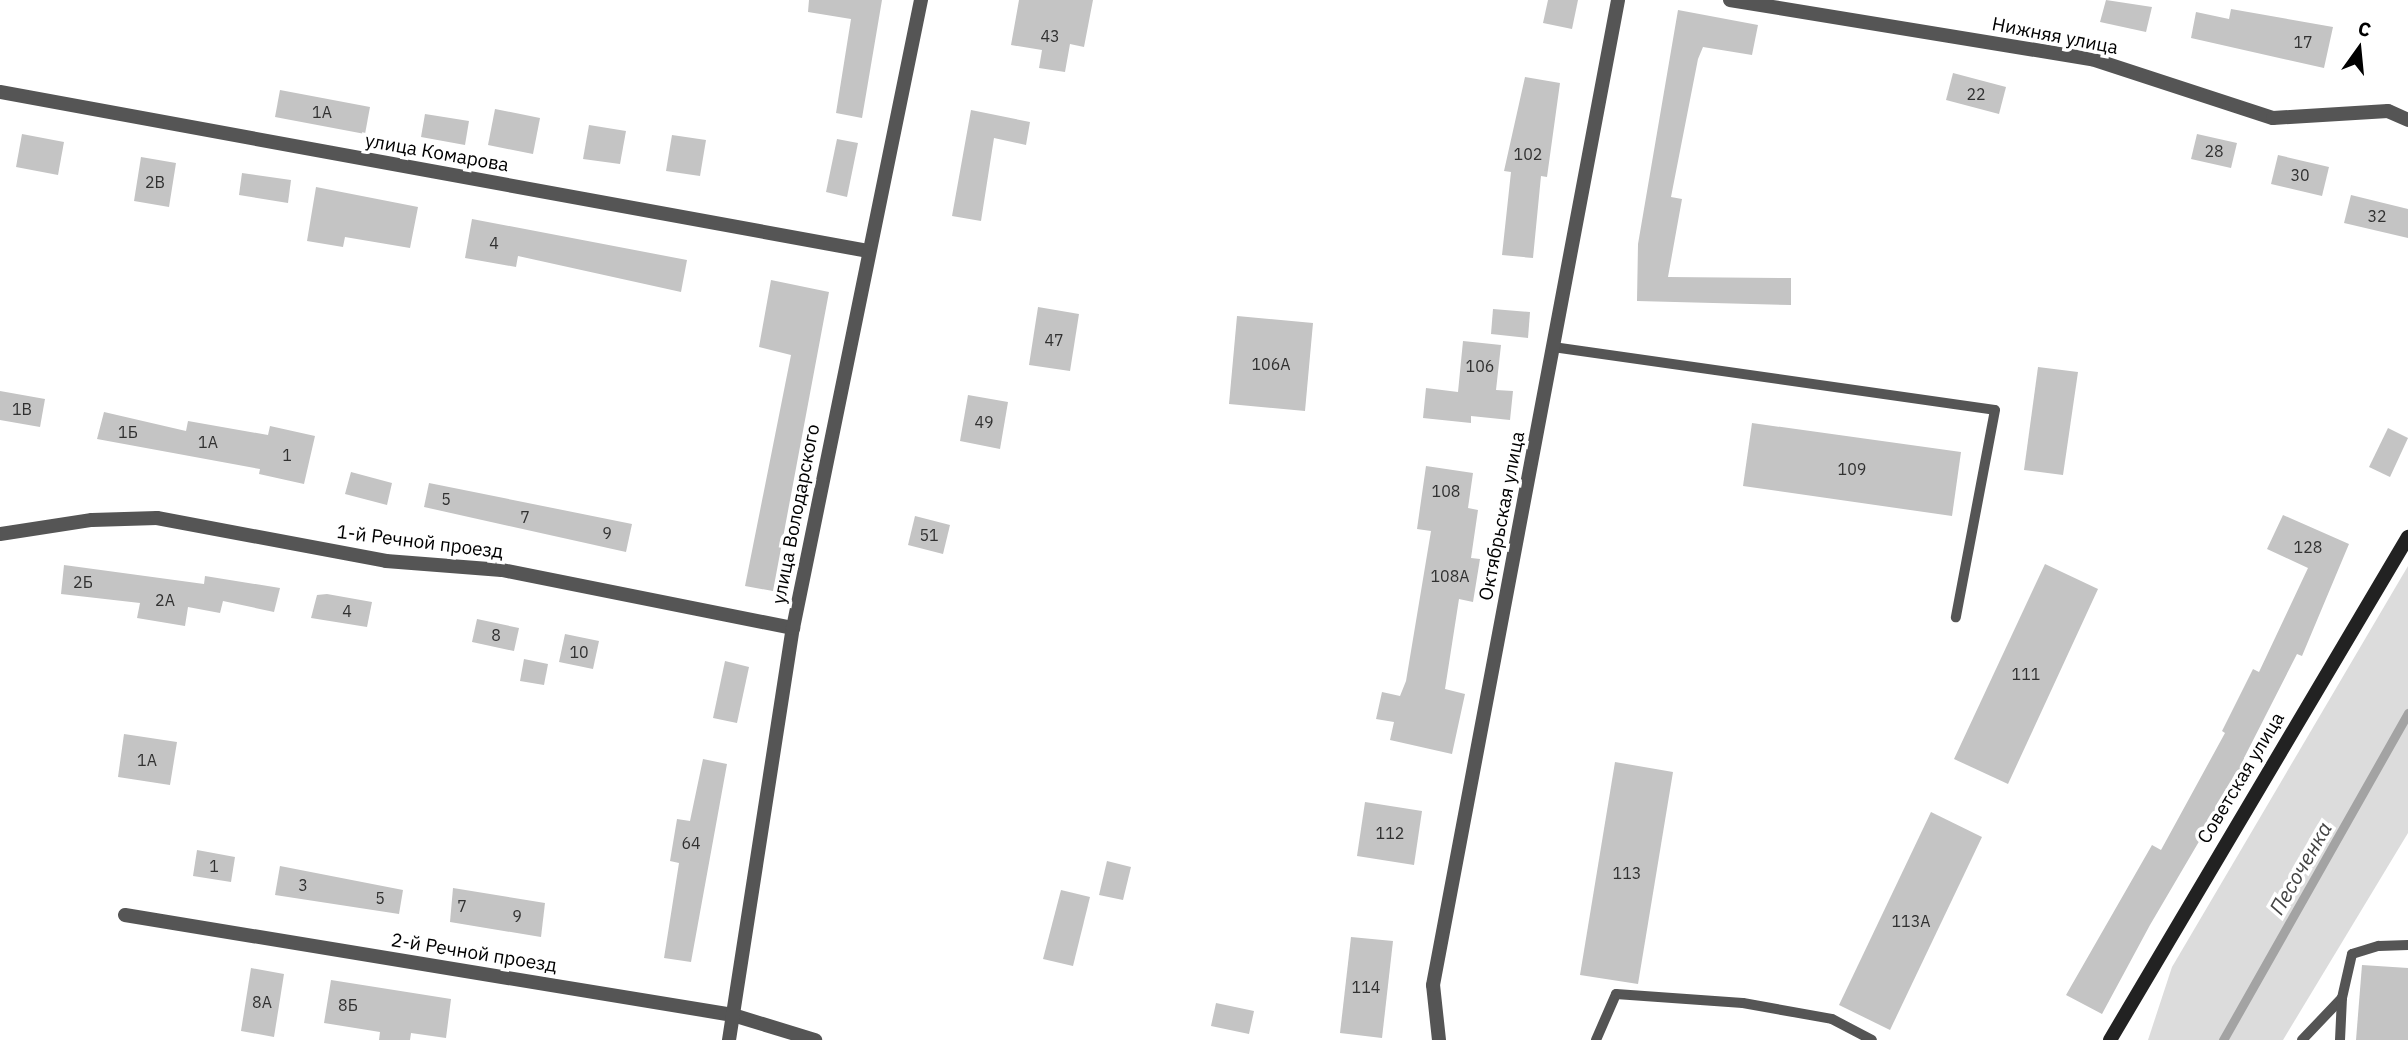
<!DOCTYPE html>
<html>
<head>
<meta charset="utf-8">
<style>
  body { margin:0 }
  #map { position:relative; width:2408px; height:1040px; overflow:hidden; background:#fff; font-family:"IBM Plex Sans",sans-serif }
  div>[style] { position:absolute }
  .green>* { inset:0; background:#dcdcdc }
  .stream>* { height:9px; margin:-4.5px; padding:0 4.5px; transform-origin:4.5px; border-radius:4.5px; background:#a3a3a3 }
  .building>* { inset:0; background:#c4c4c4 }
  .lane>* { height:10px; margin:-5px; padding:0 5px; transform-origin:5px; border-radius:5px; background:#555 }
  .street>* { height:14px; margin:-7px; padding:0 7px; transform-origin:7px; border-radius:7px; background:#555 }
  .secondary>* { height:14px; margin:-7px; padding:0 7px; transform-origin:7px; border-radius:7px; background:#222 }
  span { translate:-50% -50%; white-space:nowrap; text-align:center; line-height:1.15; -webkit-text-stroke:7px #fff; paint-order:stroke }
  .number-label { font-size:16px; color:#313131 }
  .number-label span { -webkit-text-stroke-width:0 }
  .street-label { font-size:19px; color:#000 }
  .water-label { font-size:21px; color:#444; font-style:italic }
  .north { position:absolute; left:2324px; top:14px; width:70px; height:70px; -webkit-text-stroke:5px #fff; paint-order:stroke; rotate:15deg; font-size:19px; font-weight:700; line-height:28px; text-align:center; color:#000 }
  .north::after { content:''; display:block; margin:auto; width:24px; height:32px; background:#000; clip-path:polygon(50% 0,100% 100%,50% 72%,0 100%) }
</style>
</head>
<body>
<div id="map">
  <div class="green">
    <div style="clip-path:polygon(2408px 566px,2408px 833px,2283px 1040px,2148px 1040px,2172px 967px)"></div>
  </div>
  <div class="stream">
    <div style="left:2223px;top:1040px;width:376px;rotate:-60.5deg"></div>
  </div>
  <div class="building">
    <div style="clip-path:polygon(809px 0,882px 0,862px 118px,836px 113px,851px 19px,808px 12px)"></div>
    <div style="clip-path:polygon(1019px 0,1093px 0,1084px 47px,1070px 44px,1065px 72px,1039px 68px,1042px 50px,1011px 45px)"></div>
    <div style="clip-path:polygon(1548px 0,1578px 0,1572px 29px,1543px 23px)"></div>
    <div style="clip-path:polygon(2106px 0,2152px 7px,2146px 32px,2100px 22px)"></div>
    <div style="clip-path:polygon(2231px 9px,2333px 27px,2324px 68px,2191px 38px,2196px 12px,2229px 19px)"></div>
    <div style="clip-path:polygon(1678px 10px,1758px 25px,1752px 55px,1703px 47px,1698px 59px,1671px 197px,1682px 199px,1668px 277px,1791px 278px,1791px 305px,1637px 301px,1638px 244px)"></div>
    <div style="clip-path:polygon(1953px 73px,2006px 87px,1999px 114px,1946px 100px)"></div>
    <div style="clip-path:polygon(1525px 77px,1560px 83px,1547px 177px,1541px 176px,1533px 258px,1502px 255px,1511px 172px,1504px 171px)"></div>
    <div style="clip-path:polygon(280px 90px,370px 107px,365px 134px,275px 117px)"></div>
    <div style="clip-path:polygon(495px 109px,540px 118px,533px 154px,488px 145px)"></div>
    <div style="clip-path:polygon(971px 110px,1030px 122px,1026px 145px,994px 138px,981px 221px,952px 216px)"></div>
    <div style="clip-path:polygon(425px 114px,469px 121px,465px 145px,421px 137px)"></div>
    <div style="clip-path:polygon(589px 125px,626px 131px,620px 164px,583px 159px)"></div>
    <div style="clip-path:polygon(22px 134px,64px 142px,58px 175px,16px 167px)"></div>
    <div style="clip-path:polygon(2197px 134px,2237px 143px,2231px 168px,2191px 159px)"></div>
    <div style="clip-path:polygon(672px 135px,706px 140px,700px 176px,666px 171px)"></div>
    <div style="clip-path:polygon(837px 139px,858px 143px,847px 197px,826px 192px)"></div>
    <div style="clip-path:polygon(2278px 155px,2329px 167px,2322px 196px,2271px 184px)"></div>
    <div style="clip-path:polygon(141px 157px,176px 163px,169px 207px,134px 201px)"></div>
    <div style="clip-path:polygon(242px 173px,291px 180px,288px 203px,239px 195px)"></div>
    <div style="clip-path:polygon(316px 187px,418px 207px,410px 248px,345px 237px,343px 247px,307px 241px)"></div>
    <div style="clip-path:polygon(2351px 195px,2408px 209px,2408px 238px,2344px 223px)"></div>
    <div style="clip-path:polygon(472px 219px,687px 260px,681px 292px,518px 256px,516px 267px,465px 258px)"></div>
    <div style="clip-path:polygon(771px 280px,829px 292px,773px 591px,745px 586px,791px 355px,759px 347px)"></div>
    <div style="clip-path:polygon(1038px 307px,1079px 314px,1070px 371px,1029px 365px)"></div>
    <div style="clip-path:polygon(1493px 309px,1530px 312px,1528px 338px,1491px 334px)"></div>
    <div style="clip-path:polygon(1237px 316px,1313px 323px,1305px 411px,1229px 404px)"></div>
    <div style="clip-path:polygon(1463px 341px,1501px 345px,1496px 390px,1513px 391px,1510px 420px,1471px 416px,1471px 423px,1423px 418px,1426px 388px,1458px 392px)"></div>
    <div style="clip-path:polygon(2038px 367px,2078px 372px,2063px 475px,2024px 470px)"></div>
    <div style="clip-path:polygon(0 391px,45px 399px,40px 427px,0 420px)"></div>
    <div style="clip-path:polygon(968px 395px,1008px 402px,1000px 449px,960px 441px)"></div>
    <div style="clip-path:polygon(104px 412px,186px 431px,188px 421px,268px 435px,270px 426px,315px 436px,304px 484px,259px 474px,260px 469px,97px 439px)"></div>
    <div style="clip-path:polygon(1752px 423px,1961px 452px,1952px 516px,1743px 486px)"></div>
    <div style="clip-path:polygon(2388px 428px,2408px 438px,2390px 477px,2369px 467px)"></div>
    <div style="clip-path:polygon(1426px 466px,1473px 473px,1468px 508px,1478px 510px,1471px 558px,1480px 559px,1473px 602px,1459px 599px,1445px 689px,1465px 694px,1452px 754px,1390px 740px,1394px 722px,1376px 719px,1382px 692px,1400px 696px,1406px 681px,1431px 531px,1417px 529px)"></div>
    <div style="clip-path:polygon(351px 472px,392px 483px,387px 505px,345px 494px)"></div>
    <div style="clip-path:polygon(429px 483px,632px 524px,626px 552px,424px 507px)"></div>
    <div style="clip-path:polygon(2283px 515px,2349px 544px,2302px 656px,2297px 654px,2244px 758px,2249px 761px,2208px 836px,2204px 833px,2150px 925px,2102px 1014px,2066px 995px,2152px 845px,2161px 850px,2225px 733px,2222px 731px,2253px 669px,2259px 672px,2308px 568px,2267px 549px)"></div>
    <div style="clip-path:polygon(915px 516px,950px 525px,943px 554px,908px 545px)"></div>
    <div style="clip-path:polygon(2045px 564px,2098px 589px,2008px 784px,1954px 759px)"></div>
    <div style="clip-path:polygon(64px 565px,204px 584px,205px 576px,280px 588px,274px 612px,223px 601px,220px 613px,188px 607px,185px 626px,137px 618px,140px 603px,61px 594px)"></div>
    <div style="clip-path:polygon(327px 594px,372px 602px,367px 627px,311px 618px,317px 595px)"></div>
    <div style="clip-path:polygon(477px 619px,519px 628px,514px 651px,472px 642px)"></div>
    <div style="clip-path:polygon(565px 634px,599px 641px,593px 669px,559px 662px)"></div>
    <div style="clip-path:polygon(524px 659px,548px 664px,544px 685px,520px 681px)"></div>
    <div style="clip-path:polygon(725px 661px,749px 667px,737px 723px,713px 718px)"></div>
    <div style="clip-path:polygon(124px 734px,177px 742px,170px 785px,118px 777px)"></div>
    <div style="clip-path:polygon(703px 759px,727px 764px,691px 962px,664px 958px,679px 863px,670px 861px,677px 819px,690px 821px)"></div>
    <div style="clip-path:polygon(1615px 762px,1673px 772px,1638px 984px,1580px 975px)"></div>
    <div style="clip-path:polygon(1365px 802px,1422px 811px,1414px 865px,1357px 856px)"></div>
    <div style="clip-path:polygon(1931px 812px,1982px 837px,1890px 1030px,1839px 1005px)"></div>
    <div style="clip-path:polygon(197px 850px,235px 857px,231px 882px,193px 876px)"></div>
    <div style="clip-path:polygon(1107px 861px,1131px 867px,1123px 900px,1099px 895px)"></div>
    <div style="clip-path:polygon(280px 866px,403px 890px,399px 914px,275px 895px)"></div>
    <div style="clip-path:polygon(453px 888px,545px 903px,541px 937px,450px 922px)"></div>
    <div style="clip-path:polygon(1061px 890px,1090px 897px,1073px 966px,1043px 959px)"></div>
    <div style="clip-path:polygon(1351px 937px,1393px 941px,1382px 1038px,1340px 1033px)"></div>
    <div style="clip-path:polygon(2362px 965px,2408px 968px,2408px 1040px,2356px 1040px)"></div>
    <div style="clip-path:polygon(251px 968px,284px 974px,274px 1037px,241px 1031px)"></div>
    <div style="clip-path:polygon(331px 980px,451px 999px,446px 1038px,411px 1033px,410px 1040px,379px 1040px,380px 1032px,324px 1023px)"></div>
    <div style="clip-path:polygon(1216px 1003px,1254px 1011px,1249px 1034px,1211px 1026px)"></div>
  </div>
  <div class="lane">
    <div style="left:1553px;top:347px;width:446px;rotate:8.1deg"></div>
    <div style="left:1995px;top:410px;width:211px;rotate:100.7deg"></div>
    <div style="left:1596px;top:1040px;width:50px;rotate:-66.5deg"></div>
    <div style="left:1616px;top:994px;width:127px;rotate:4.1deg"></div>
    <div style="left:1743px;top:1003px;width:90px;rotate:10.2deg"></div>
    <div style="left:1832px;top:1019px;width:45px;rotate:27.7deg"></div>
    <div style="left:2302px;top:1040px;width:58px;rotate:-46.4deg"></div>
    <div style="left:2340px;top:1040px;width:42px;rotate:-87.3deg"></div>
    <div style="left:2342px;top:998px;width:45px;rotate:-77.2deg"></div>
    <div style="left:2352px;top:954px;width:28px;rotate:-17deg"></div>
    <div style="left:2379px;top:946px;width:29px;rotate:-2deg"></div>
  </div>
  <div class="street">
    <div style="left:1730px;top:0;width:367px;rotate:9.3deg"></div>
    <div style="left:2092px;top:59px;width:190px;rotate:18.1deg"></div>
    <div style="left:2273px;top:118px;width:115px;rotate:-3.5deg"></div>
    <div style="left:2388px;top:111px;width:22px;rotate:24deg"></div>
    <div style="left:0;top:92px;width:882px;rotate:10.38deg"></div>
    <div style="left:0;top:534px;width:93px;rotate:-8.7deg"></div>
    <div style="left:92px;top:520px;width:65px;rotate:-1.8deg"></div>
    <div style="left:157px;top:518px;width:233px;rotate:10.6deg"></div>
    <div style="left:386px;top:561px;width:116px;rotate:4.4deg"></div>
    <div style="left:502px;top:570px;width:297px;rotate:11.3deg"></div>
    <div style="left:125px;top:915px;width:616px;rotate:9.34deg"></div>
    <div style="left:733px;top:1015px;width:86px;rotate:17deg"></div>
    <div style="left:729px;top:1040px;width:417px;rotate:-81.2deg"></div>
    <div style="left:793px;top:628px;width:641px;rotate:-78.48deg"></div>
    <div style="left:1439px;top:1040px;width:55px;rotate:-96.2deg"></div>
    <div style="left:1433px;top:985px;width:1002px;rotate:-79.36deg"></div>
  </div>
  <div class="secondary">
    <div style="left:2110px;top:1040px;width:585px;rotate:-59.36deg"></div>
  </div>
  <div class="number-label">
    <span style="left:1050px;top:36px">43</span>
    <span style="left:2303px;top:42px">17</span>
    <span style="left:1976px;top:94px">22</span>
    <span style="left:322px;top:112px">1А</span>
    <span style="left:2214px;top:151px">28</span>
    <span style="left:1528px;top:154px">102</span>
    <span style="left:2300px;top:175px">30</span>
    <span style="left:155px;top:182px">2В</span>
    <span style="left:2377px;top:216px">32</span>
    <span style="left:494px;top:243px">4</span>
    <span style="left:1054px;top:340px">47</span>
    <span style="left:1271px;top:364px">106А</span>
    <span style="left:1480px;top:366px">106</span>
    <span style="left:22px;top:409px">1В</span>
    <span style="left:984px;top:422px">49</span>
    <span style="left:128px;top:432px">1Б</span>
    <span style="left:208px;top:442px">1А</span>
    <span style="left:287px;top:455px">1</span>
    <span style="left:1852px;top:469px">109</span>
    <span style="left:1446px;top:491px">108</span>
    <span style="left:446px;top:499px">5</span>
    <span style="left:525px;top:517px">7</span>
    <span style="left:607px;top:533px">9</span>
    <span style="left:929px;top:535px">51</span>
    <span style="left:2308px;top:547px">128</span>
    <span style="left:1450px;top:576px">108А</span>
    <span style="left:83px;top:582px">2Б</span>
    <span style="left:165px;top:600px">2А</span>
    <span style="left:347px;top:611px">4</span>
    <span style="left:496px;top:635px">8</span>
    <span style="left:579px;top:652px">10</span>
    <span style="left:2026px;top:674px">111</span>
    <span style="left:147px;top:760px">1А</span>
    <span style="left:1390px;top:833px">112</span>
    <span style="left:691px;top:843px">64</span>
    <span style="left:214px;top:866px">1</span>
    <span style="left:1627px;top:873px">113</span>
    <span style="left:303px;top:885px">3</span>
    <span style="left:380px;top:898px">5</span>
    <span style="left:462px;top:906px">7</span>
    <span style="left:517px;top:916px">9</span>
    <span style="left:1911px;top:921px">113А</span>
    <span style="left:1366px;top:987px">114</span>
    <span style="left:262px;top:1002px">8А</span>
    <span style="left:348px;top:1005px">8Б</span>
  </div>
  <div class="street-label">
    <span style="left:2055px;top:36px;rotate:11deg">Нижняя улица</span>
    <span style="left:437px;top:153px;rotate:10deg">улица Комарова</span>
    <span style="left:796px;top:514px;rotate:-79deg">улица Володарского</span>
    <span style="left:1502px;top:516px;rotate:-79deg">Октябрьская улица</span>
    <span style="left:420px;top:542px;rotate:7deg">1-й Речной проезд</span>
    <span style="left:2241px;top:778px;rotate:-59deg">Советская улица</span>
    <span style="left:474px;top:953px;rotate:9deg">2-й Речной проезд</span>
  </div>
  <div class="water-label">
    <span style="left:2300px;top:868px;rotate:-60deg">Песоченка</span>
  </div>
  <div class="north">С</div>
</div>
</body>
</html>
